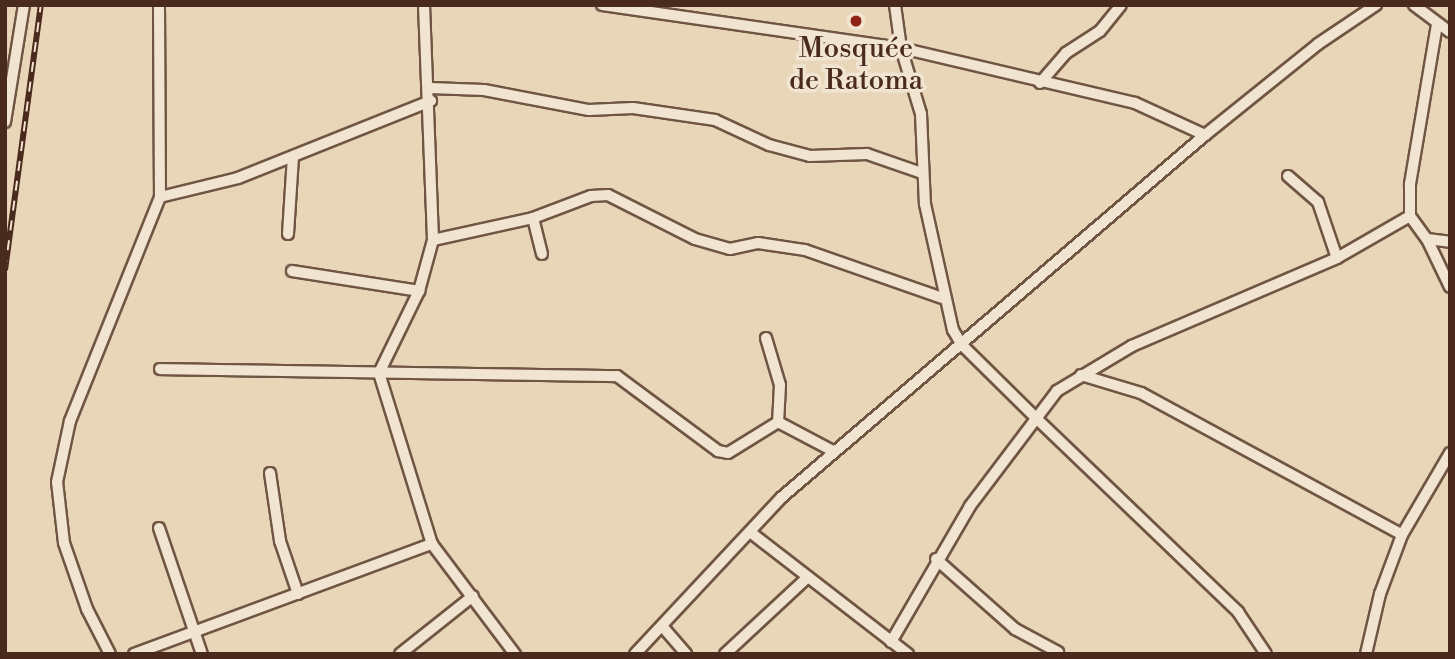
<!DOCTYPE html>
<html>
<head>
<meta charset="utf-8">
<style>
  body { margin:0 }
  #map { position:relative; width:1455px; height:659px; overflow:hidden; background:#e9d5b8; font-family:"Libre Bodoni",serif }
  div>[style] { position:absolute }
  .roads { filter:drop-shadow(2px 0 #715543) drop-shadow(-2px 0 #715543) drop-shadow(0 2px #715543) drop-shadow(0 -2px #715543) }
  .street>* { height:10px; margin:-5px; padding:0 5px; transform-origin:5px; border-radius:5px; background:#f1e4d1 }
  .rail>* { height:6px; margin-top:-3px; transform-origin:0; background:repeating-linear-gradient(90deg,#f1e4d1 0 10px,#492a1c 0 20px); box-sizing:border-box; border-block:2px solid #492a1c }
  .dots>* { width:19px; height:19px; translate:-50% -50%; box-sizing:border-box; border:4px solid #f1e4d1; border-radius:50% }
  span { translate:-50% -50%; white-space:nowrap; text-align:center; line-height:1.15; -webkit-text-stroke:7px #f1e4d1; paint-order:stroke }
  .poi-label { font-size:28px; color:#492a1c }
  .frame { position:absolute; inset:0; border:7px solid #492a1c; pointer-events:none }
</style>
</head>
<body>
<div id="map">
  <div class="roads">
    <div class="street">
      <div style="left:424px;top:5px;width:235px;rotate:87.8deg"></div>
      <div style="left:433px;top:240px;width:53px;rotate:105.4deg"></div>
      <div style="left:419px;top:291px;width:91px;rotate:116deg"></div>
      <div style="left:379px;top:373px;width:179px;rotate:72.8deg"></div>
      <div style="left:432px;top:544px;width:138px;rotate:53deg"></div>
      <div style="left:602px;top:5px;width:302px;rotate:8.2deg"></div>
      <div style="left:901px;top:48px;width:240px;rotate:13.2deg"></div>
      <div style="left:1135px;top:103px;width:77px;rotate:24.6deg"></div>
      <div style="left:895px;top:5px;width:43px;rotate:82.1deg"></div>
      <div style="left:901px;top:48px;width:69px;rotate:73.1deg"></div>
      <div style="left:921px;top:114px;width:90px;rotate:87.5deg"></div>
      <div style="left:925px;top:204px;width:129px;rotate:77.5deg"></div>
      <div style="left:953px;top:330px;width:17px;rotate:59deg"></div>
      <div style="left:962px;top:345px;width:105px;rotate:44.6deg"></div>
      <div style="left:1037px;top:419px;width:279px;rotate:43.8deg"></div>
      <div style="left:1238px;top:612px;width:50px;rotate:56.3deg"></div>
      <div style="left:1414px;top:5px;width:45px;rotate:36.9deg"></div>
      <div style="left:1040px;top:83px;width:40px;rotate:-49deg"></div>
      <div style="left:1066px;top:53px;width:40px;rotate:-32.9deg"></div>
      <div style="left:1100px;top:31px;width:33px;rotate:-51deg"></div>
      <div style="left:430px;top:88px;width:54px;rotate:2.1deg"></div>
      <div style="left:484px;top:90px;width:107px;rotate:10.8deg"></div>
      <div style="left:589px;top:110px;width:44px;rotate:-2.6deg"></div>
      <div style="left:633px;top:108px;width:83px;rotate:8.3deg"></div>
      <div style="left:715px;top:120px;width:60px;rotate:24.8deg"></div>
      <div style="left:769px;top:145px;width:42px;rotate:15deg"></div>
      <div style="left:810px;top:156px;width:57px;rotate:-2deg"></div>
      <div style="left:867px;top:154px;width:58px;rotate:19.1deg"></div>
      <div style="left:5px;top:122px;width:119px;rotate:-80.8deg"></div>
      <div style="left:1288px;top:176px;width:40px;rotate:41deg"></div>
      <div style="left:1318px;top:202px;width:59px;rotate:71.3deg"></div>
      <div style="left:160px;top:197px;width:80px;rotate:-13.7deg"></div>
      <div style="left:238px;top:178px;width:208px;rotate:-21.8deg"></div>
      <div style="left:1410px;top:216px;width:29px;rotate:54deg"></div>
      <div style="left:1427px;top:239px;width:53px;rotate:64.4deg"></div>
      <div style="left:533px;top:218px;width:37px;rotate:76deg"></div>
      <div style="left:288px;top:234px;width:78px;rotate:-86.3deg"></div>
      <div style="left:1427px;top:239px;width:23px;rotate:7deg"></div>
      <div style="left:433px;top:240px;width:102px;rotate:-12.4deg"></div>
      <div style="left:533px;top:218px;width:62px;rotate:-20.8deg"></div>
      <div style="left:591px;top:196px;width:17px;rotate:-3deg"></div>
      <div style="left:608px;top:195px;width:97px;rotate:26.8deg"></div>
      <div style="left:695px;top:239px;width:36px;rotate:16deg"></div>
      <div style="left:730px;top:249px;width:29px;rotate:-12deg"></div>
      <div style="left:758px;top:243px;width:48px;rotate:8.5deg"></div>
      <div style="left:805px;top:250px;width:145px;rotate:19.3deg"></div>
      <div style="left:292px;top:271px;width:129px;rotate:8.9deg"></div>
      <div style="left:766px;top:338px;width:49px;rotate:73.4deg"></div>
      <div style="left:780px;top:385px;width:37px;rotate:93deg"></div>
      <div style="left:778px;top:422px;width:64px;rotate:27.8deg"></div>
      <div style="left:160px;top:369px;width:457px;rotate:0.9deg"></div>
      <div style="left:617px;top:376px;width:126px;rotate:36.6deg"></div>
      <div style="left:718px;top:451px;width:10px;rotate:11deg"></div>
      <div style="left:728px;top:453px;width:59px;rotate:-31.8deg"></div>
      <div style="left:1081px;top:375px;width:63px;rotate:16.7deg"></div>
      <div style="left:1141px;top:393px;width:297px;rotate:28.5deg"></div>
      <div style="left:270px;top:473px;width:69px;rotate:81.6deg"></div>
      <div style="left:280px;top:541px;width:56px;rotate:71.2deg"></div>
      <div style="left:159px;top:528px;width:133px;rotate:71.2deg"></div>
      <div style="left:750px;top:532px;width:200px;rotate:37.7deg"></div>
      <div style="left:936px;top:559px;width:106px;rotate:41.5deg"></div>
      <div style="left:1015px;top:629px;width:49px;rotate:28.1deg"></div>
      <div style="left:662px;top:626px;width:37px;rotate:49deg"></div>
      <div style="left:891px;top:642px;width:157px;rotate:-59.8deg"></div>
      <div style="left:970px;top:506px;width:144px;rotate:-52.9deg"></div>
      <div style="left:1057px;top:391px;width:87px;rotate:-31deg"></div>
      <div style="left:1132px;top:346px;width:223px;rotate:-23.2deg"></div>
      <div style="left:1337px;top:258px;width:84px;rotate:-29.9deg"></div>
      <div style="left:1410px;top:216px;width:32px;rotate:-90deg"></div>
      <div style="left:1410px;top:184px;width:162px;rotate:-80.4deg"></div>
      <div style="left:110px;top:654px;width:51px;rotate:-117.1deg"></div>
      <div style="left:87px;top:609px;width:70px;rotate:-109.2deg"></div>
      <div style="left:64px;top:543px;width:61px;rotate:-96.5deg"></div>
      <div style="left:57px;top:482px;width:62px;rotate:-78deg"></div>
      <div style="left:70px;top:421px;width:241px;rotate:-68.1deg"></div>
      <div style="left:160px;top:197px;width:192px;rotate:-90.3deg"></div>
      <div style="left:134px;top:654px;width:318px;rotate:-20.3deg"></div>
      <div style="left:400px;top:654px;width:93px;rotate:-38.5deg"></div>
      <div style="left:635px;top:654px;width:215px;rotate:-46.9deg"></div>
      <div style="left:782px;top:497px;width:557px;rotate:-40.56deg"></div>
      <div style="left:1205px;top:135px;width:145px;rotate:-38.8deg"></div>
      <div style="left:1318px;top:44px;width:70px;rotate:-33.9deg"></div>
      <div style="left:725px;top:654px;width:113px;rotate:-42.9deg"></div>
      <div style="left:1366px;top:654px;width:62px;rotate:-76.9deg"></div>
      <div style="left:1380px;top:594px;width:63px;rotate:-69.6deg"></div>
      <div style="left:1402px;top:535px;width:95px;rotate:-59.7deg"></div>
    </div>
  </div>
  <div class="rail">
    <div style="left:5px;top:270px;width:267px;rotate:-82.3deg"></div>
  </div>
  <div class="dots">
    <div style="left:856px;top:21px;background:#8f2418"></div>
  </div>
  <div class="poi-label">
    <span style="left:856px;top:65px">Mosquée<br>de Ratoma</span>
  </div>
  <div class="frame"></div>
</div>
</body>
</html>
